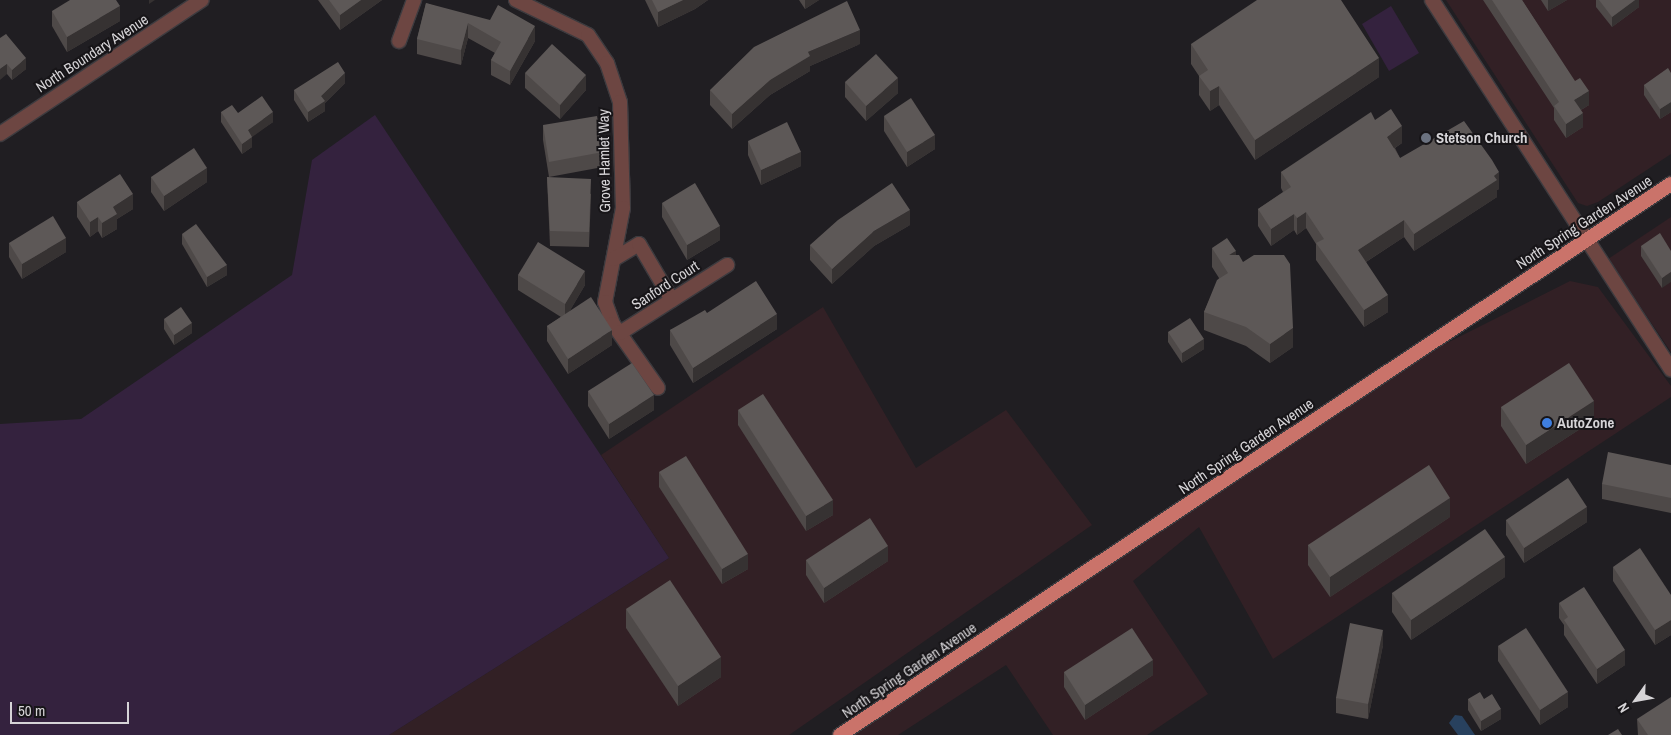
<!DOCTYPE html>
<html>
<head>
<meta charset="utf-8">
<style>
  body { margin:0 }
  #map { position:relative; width:1671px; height:735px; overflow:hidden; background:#201e22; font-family:"Archivo Narrow",sans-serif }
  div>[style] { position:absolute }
  .commercial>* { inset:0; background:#322025 }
  .green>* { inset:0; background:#34223e }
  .water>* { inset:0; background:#28415e }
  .roads { filter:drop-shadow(1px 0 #3d3b3f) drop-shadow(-1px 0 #3d3b3f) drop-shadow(0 1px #3d3b3f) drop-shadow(0 -1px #3d3b3f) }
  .minor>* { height:14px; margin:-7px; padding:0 7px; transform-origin:7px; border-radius:7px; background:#6d4642 }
  .tertiary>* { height:14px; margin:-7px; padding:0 7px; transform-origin:7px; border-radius:7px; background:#6d4642 }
  .trunk>* { height:14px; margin:-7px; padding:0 7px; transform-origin:7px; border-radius:7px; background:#ca736a }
  .wall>* { inset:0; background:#4e4948 }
  .shaded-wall>* { inset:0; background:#363232 }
  .building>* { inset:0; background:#5d5857 }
  .dots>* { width:14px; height:14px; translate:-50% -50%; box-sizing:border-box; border:2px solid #171518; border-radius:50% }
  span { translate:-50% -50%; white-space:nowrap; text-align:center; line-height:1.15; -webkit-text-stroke:4px #171518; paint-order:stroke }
  .street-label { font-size:15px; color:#d6d4d7 }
  .poi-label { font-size:15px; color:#d6d4d7; font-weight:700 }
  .left { translate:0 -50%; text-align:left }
  .north { position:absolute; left:1611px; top:675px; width:50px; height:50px; -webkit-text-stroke:4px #171518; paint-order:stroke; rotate:238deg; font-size:14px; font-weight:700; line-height:20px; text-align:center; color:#d6d4d7 }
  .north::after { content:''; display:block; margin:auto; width:18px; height:22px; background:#d6d4d7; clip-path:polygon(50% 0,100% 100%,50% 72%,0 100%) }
  .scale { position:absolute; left:10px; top:702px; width:119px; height:22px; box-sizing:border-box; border:2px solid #d6d4d7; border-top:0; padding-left:6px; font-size:15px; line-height:18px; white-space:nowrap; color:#d6d4d7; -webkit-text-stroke:4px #171518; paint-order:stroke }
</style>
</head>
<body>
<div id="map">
  <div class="commercial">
    <div style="clip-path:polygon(1446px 0,1671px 0,1671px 154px,1598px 202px,1587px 206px,1578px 203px)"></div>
    <div style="clip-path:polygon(1671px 217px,1671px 352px,1608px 259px)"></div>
    <div style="clip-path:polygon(1570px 281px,1598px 287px,1671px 386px,1671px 397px,1273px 659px,1199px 527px,1133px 581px,1208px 694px,1147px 735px,1053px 735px,1006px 665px,898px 735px,854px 735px,1431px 351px)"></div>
    <div style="clip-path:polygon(823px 307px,916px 468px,1006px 410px,1092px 525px,789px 735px,389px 735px,669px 558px,601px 455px)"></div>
  </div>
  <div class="green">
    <div style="clip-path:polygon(1391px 6px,1419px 53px,1389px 71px,1362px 24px)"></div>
    <div style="clip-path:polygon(375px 115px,669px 558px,389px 735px,0 735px,0 424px,81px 419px,292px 275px,312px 160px)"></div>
  </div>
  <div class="water">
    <div style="clip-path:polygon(1455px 715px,1462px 716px,1475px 735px,1458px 735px,1449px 723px)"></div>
  </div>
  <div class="roads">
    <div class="minor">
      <div style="left:516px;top:0;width:80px;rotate:25.9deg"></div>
      <div style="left:588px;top:35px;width:34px;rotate:56deg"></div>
      <div style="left:607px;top:63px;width:41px;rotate:71.6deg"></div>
      <div style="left:620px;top:102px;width:106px;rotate:88.4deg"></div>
      <div style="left:623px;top:208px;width:96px;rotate:100.8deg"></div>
      <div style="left:605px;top:302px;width:23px;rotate:70deg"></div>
      <div style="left:613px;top:324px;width:78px;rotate:54.9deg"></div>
      <div style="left:399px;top:41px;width:44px;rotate:-69.9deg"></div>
      <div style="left:614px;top:259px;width:29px;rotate:-31deg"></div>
      <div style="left:639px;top:244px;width:65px;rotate:59.5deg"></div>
      <div style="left:620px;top:333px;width:127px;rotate:-32.4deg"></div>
    </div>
    <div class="tertiary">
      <div style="left:1432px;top:0;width:440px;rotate:57.1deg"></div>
      <div style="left:0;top:134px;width:242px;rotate:-33.6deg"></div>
    </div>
    <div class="trunk">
      <div style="left:840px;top:735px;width:997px;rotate:-33.55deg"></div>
    </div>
  </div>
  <div class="wall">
    <div style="clip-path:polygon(318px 0,382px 0,340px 30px)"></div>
    <div style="clip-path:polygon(645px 0,708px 0,695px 9px,658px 27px)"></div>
    <div style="clip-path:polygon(799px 0,819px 0,805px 9px)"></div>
    <div style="clip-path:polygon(1483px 0,1522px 0,1589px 105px,1581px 110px,1583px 127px,1566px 138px,1554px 120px,1554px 108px)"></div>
    <div style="clip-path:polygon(1541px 0,1567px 0,1548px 11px)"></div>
    <div style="clip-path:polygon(1596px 0,1639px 0,1639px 7px,1612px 27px,1596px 7px)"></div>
    <div style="clip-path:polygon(426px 3px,535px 41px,510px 85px,491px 75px,491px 60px,495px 53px,468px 38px,461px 65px,417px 54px,417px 39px)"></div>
    <div style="clip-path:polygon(52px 11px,120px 21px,67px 52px,52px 26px)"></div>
    <div style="clip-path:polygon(6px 34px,26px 69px,12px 80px,7px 74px)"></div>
    <div style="clip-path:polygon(860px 44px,810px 66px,810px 71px,770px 95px,732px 129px,710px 105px,710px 90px)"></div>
    <div style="clip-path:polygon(1191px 44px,1379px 77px,1255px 160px,1219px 105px,1210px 111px,1199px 95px,1199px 76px,1191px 64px)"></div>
    <div style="clip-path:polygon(525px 73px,586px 90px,560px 119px,525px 88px)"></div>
    <div style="clip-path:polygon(1671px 73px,1671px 112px,1660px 119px,1644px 95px,1644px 85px)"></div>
    <div style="clip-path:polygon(845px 82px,898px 93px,866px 121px,845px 97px)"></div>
    <div style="clip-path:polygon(345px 83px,325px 103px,325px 111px,308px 122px,294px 100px,294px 90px)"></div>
    <div style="clip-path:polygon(221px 112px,238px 113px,273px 122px,252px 136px,252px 147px,242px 154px,221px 122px)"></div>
    <div style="clip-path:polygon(884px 116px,935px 149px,907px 167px,884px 131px)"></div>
    <div style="clip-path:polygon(1375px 120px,1402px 143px,1395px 148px,1400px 158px,1499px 189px,1497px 190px,1497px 197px,1414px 251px,1404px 237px,1366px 262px,1388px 312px,1364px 327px,1316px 260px,1316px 244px,1306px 228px,1297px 235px,1294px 230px,1271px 246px,1258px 226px,1258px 209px,1283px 192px,1281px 188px,1281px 172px)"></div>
    <div style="clip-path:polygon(543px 125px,603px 152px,603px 167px,549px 177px,543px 140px)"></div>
    <div style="clip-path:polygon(748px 141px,801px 166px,761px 185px,748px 155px)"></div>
    <div style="clip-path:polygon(151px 177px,207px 182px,164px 211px,151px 192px)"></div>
    <div style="clip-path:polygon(547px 177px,591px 194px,589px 247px,550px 246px)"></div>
    <div style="clip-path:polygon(77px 202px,133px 209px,117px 219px,117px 229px,102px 238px,98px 231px,90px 237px,77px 217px)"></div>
    <div style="clip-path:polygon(662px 203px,720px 240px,687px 260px,662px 217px)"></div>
    <div style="clip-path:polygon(910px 225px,874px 246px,832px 284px,810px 260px,810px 245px)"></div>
    <div style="clip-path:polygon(182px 234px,227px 275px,207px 287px,182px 244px)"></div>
    <div style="clip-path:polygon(9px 243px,66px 252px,22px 279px,9px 257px)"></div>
    <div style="clip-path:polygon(1641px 246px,1671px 251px,1662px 288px,1641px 256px)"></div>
    <div style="clip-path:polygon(1212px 248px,1236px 255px,1293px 347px,1270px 363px,1246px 346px,1204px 330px,1204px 312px,1219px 278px,1212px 267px)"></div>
    <div style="clip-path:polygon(518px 275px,585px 285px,569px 312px,612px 345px,568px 374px,547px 341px,547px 326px,561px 317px,518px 290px)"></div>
    <div style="clip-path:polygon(707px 313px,777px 329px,693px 383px,670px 345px,670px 330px)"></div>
    <div style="clip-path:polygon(164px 319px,192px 333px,174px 345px,164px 329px)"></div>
    <div style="clip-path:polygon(1168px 332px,1204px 349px,1182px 363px,1168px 342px)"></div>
    <div style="clip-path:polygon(588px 391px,654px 410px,609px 439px,588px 406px)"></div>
    <div style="clip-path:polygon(1501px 407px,1594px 420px,1526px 464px,1501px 426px)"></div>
    <div style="clip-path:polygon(738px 410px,833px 515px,806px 531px,738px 425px)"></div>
    <div style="clip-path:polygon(1671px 465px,1671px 513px,1602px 499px,1602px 484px)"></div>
    <div style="clip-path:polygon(659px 472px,748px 569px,722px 584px,659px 487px)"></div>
    <div style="clip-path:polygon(1450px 517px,1330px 597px,1308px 565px,1308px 545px)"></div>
    <div style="clip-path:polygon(1506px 520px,1587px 522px,1524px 563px,1506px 535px)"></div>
    <div style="clip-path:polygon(806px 560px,888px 561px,824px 603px,806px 575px)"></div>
    <div style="clip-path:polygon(1613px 567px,1671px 595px,1671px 635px,1655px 645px,1613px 581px)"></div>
    <div style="clip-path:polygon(1505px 577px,1411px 640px,1392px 612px,1392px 593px)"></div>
    <div style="clip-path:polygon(1559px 603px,1625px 665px,1597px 684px,1564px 635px,1564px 625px,1559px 618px)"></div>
    <div style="clip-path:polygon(626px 609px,721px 677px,678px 706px,626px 628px)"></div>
    <div style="clip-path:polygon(1383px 645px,1368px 719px,1336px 713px,1336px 698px)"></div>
    <div style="clip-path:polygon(1498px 646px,1568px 707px,1540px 725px,1498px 661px)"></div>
    <div style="clip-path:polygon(1064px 672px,1153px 675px,1085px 720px,1064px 687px)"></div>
    <div style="clip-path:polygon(1468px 699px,1484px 699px,1501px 719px,1481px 731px,1468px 710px)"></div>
    <div style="clip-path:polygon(1637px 719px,1671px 735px,1638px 735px)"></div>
  </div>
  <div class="shaded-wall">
    <div style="clip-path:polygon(149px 0,155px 0,149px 4px)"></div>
    <div style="clip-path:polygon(361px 0,382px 0,340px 30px,340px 15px)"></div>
    <div style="clip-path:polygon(683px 0,708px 0,695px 9px,658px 27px,658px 12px)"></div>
    <div style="clip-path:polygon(805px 0,819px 0,805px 9px)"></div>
    <div style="clip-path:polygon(1548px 0,1567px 0,1548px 11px)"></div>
    <div style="clip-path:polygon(1635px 0,1639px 0,1639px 7px,1612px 27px,1612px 17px)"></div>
    <div style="clip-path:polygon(120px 6px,120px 21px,67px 52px,67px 37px)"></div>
    <div style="clip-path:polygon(468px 23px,468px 38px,461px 65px,461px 50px)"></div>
    <div style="clip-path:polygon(535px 26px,535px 41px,510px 85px,510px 71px)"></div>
    <div style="clip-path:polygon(860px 30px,860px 44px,810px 66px,810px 71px,770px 95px,732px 129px,732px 114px,770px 80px,808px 52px)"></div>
    <div style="clip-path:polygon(26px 58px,26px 69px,12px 80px,12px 70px)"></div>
    <div style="clip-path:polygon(1379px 58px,1379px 77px,1255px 160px,1255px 140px)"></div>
    <div style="clip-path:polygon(7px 64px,7px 74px,0 80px,0 69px)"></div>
    <div style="clip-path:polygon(345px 73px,345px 83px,325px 103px,325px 111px,308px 122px,308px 112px,321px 96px)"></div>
    <div style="clip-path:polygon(586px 75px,586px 90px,560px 119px,560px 105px)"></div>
    <div style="clip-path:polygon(898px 78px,898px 93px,866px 121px,866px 106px)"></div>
    <div style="clip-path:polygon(1219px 86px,1219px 105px,1210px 111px,1210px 91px)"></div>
    <div style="clip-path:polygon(1589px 91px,1589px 105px,1574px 114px,1574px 100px)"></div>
    <div style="clip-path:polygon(1671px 102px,1671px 112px,1660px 119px,1660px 109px)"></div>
    <div style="clip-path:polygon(273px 112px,273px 122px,248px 140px,248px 130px)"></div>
    <div style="clip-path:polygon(1583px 113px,1583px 127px,1566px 138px,1566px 124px)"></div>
    <div style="clip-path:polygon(1402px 126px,1402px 143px,1387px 153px,1387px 137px)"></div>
    <div style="clip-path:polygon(935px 135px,935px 149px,907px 167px,907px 152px)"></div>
    <div style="clip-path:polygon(252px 137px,252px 147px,242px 154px,242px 144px)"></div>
    <div style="clip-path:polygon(801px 152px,801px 166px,761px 185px,761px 170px)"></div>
    <div style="clip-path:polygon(207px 168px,207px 182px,164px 211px,164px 196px)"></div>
    <div style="clip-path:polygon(1499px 172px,1499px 189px,1497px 190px,1497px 197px,1414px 251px,1414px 234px)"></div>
    <div style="clip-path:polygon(133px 194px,133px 209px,117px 219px,117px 229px,102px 238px,102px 223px,113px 207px)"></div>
    <div style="clip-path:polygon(910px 210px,910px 225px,874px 246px,832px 284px,832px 269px,874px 231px)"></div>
    <div style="clip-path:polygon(1306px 212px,1306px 228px,1297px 235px,1297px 218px)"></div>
    <div style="clip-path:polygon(1294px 214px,1294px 230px,1271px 246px,1271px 229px)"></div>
    <div style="clip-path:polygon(98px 217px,98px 231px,90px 237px,90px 222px)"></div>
    <div style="clip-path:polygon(1404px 220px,1404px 237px,1358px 267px,1358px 250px)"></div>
    <div style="clip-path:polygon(720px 226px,720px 240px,687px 260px,687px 245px)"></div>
    <div style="clip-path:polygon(66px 238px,66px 252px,22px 279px,22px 264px)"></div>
    <div style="clip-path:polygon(1236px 251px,1236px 269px,1229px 255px)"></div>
    <div style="clip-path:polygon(227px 265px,227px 275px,207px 287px,207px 277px)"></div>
    <div style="clip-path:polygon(585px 271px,585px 285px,565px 319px,565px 304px)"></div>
    <div style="clip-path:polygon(1671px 272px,1671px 282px,1662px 288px,1662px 278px)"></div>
    <div style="clip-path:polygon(1388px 295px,1388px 312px,1364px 327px,1364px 310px)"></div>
    <div style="clip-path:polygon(777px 314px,777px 329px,693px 383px,693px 368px)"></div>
    <div style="clip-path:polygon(192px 323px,192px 333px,174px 345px,174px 335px)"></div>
    <div style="clip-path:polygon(1293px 328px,1293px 347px,1270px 363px,1270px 344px)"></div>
    <div style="clip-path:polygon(612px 330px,612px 345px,568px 374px,568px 359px)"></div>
    <div style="clip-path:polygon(1204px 339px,1204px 349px,1182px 363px,1182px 353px)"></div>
    <div style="clip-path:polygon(654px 395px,654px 410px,609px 439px,609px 424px)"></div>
    <div style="clip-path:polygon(1594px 401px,1594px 420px,1526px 464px,1526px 445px)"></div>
    <div style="clip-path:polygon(1450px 498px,1450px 517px,1330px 597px,1330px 577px)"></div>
    <div style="clip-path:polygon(833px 500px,833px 515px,806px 531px,806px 516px)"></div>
    <div style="clip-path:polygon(1587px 507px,1587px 522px,1524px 563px,1524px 548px)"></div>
    <div style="clip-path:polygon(888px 546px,888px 561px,824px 603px,824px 588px)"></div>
    <div style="clip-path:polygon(748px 554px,748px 569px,722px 584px,722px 569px)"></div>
    <div style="clip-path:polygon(1505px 557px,1505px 577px,1411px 640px,1411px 620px)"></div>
    <div style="clip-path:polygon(1671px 620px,1671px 635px,1655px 645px,1655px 630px)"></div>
    <div style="clip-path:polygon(1383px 630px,1383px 645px,1368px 719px,1368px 704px)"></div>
    <div style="clip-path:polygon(1625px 650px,1625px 665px,1597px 684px,1597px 669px)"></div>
    <div style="clip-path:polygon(721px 657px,721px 677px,678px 706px,678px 686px)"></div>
    <div style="clip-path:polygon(1153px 660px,1153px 675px,1085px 720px,1085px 705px)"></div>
    <div style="clip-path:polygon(1568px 692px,1568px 707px,1540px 725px,1540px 710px)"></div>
    <div style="clip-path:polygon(1501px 709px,1501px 719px,1481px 731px,1481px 721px)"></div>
  </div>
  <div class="building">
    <div style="clip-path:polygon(70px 0,116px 0,120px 6px,67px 37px,52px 11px)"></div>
    <div style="clip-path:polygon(329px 0,361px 0,340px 15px)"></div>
    <div style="clip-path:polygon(652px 0,683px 0,658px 12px)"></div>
    <div style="clip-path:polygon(1257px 0,1341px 0,1379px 58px,1255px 140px,1219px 86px,1210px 91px,1199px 76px,1208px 70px,1191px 44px)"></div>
    <div style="clip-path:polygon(1492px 0,1522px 0,1575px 81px,1580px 78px,1589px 91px,1574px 100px,1583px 113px,1566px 124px,1554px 106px,1559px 102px)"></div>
    <div style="clip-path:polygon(1599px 0,1635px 0,1612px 17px)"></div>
    <div style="clip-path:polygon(847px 1px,860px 30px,808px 52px,810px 56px,770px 80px,732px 114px,710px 90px,754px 47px)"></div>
    <div style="clip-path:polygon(426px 3px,490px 20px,498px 5px,535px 26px,510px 71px,491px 60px,501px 42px,468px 23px,461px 50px,417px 39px)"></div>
    <div style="clip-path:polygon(6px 34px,26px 58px,12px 70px,7px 64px,0 69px,0 38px)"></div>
    <div style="clip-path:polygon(552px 44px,586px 75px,560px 105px,525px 73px)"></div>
    <div style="clip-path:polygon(876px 54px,898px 78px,866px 106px,845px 82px)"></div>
    <div style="clip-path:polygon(338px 62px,345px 73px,321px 96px,325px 101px,308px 112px,294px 90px)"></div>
    <div style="clip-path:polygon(1668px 68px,1671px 73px,1671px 102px,1660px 109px,1644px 85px)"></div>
    <div style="clip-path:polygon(262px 96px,273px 112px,248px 130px,252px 137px,242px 144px,221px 112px,232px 105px,238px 113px)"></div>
    <div style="clip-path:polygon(911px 98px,935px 135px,907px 152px,884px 116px)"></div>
    <div style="clip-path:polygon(1391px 109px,1402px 126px,1387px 137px,1400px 158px,1464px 121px,1492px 160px,1499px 172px,1494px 176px,1497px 180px,1414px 234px,1404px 220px,1358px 250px,1388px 295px,1364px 310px,1316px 243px,1324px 239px,1306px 212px,1297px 218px,1294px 214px,1271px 229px,1258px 209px,1291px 187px,1281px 172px,1371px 112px,1375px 120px)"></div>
    <div style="clip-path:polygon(597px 116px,603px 152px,549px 162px,543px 125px)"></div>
    <div style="clip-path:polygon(787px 122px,801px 152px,761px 170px,748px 141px)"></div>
    <div style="clip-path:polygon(194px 148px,207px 168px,164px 196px,151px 177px)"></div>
    <div style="clip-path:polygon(120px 174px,133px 194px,113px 207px,117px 214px,102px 223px,98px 217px,90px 222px,77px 202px)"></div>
    <div style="clip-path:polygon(547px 177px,591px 179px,589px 232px,550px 231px)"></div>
    <div style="clip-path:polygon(695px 183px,720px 226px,687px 245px,662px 203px)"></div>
    <div style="clip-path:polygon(892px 183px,910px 210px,874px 231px,832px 269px,810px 245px,838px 220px)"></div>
    <div style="clip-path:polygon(53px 216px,66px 238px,22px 264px,9px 243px)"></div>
    <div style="clip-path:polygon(196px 224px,227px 265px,207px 277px,182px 234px)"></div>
    <div style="clip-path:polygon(1660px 233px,1671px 251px,1671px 272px,1662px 278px,1641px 246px)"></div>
    <div style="clip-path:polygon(1227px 238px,1236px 251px,1229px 255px,1239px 255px,1243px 262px,1254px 255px,1284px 255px,1290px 264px,1293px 328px,1270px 344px,1246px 327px,1204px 312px,1217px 280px,1228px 273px,1212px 248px)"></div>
    <div style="clip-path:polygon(538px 242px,585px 271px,565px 304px,518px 275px)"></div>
    <div style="clip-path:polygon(756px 281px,777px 314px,693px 368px,670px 330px,705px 310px,707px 313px)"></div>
    <div style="clip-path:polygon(591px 297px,612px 330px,568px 359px,547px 326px)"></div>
    <div style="clip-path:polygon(181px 307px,192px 323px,174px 335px,164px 319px)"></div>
    <div style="clip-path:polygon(1190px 318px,1204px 339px,1182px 353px,1168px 332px)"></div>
    <div style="clip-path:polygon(632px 363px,654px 395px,609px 424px,588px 391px)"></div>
    <div style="clip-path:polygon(1569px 363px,1594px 401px,1526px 445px,1501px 407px)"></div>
    <div style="clip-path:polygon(763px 394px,833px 500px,806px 516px,738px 410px)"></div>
    <div style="clip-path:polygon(1608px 452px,1671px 465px,1671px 498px,1602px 484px)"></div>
    <div style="clip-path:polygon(686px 456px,748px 554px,722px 569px,659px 472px)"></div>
    <div style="clip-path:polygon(1429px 465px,1450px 498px,1330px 577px,1308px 545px)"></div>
    <div style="clip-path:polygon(1568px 478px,1587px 507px,1524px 548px,1506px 520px)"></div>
    <div style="clip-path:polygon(870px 518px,888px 546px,824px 588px,806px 560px)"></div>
    <div style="clip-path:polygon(1485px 529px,1505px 557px,1411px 620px,1392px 593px)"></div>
    <div style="clip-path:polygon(1640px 548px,1671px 595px,1671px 620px,1655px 630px,1613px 567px)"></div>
    <div style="clip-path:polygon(670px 580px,721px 657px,678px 686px,626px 609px)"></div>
    <div style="clip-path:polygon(1584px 587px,1625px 650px,1597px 669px,1564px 620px,1568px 617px,1559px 603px)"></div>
    <div style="clip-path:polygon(1350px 623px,1383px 630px,1368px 704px,1336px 698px)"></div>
    <div style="clip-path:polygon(1132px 628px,1153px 660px,1085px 705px,1064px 672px)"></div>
    <div style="clip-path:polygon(1526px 628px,1568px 692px,1540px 710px,1498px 646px)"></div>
    <div style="clip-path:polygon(1480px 692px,1484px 699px,1492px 694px,1501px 709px,1481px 721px,1468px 699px)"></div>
    <div style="clip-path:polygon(1671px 697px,1671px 735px,1648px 735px,1637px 719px)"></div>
    <div style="clip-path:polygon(1618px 729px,1622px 735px,1608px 735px)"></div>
  </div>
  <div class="dots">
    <div style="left:1426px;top:138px;background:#6b7280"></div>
    <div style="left:1547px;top:423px;background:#3f7fe0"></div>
  </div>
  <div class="street-label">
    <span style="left:92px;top:53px;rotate:-33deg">North Boundary Avenue</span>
    <span style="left:604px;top:161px;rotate:-91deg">Grove Hamlet Way</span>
    <span style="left:1584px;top:222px;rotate:-33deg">North Spring Garden Avenue</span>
    <span style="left:665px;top:285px;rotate:-33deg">Sanford Court</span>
    <span style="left:1246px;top:446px;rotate:-34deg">North Spring Garden Avenue</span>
    <span style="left:909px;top:670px;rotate:-34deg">North Spring Garden Avenue</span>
  </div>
  <div class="poi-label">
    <span class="left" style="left:1436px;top:138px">Stetson Church</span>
    <span class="left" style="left:1557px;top:423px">AutoZone</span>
  </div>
  <div class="north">N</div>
  <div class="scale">50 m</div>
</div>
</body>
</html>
